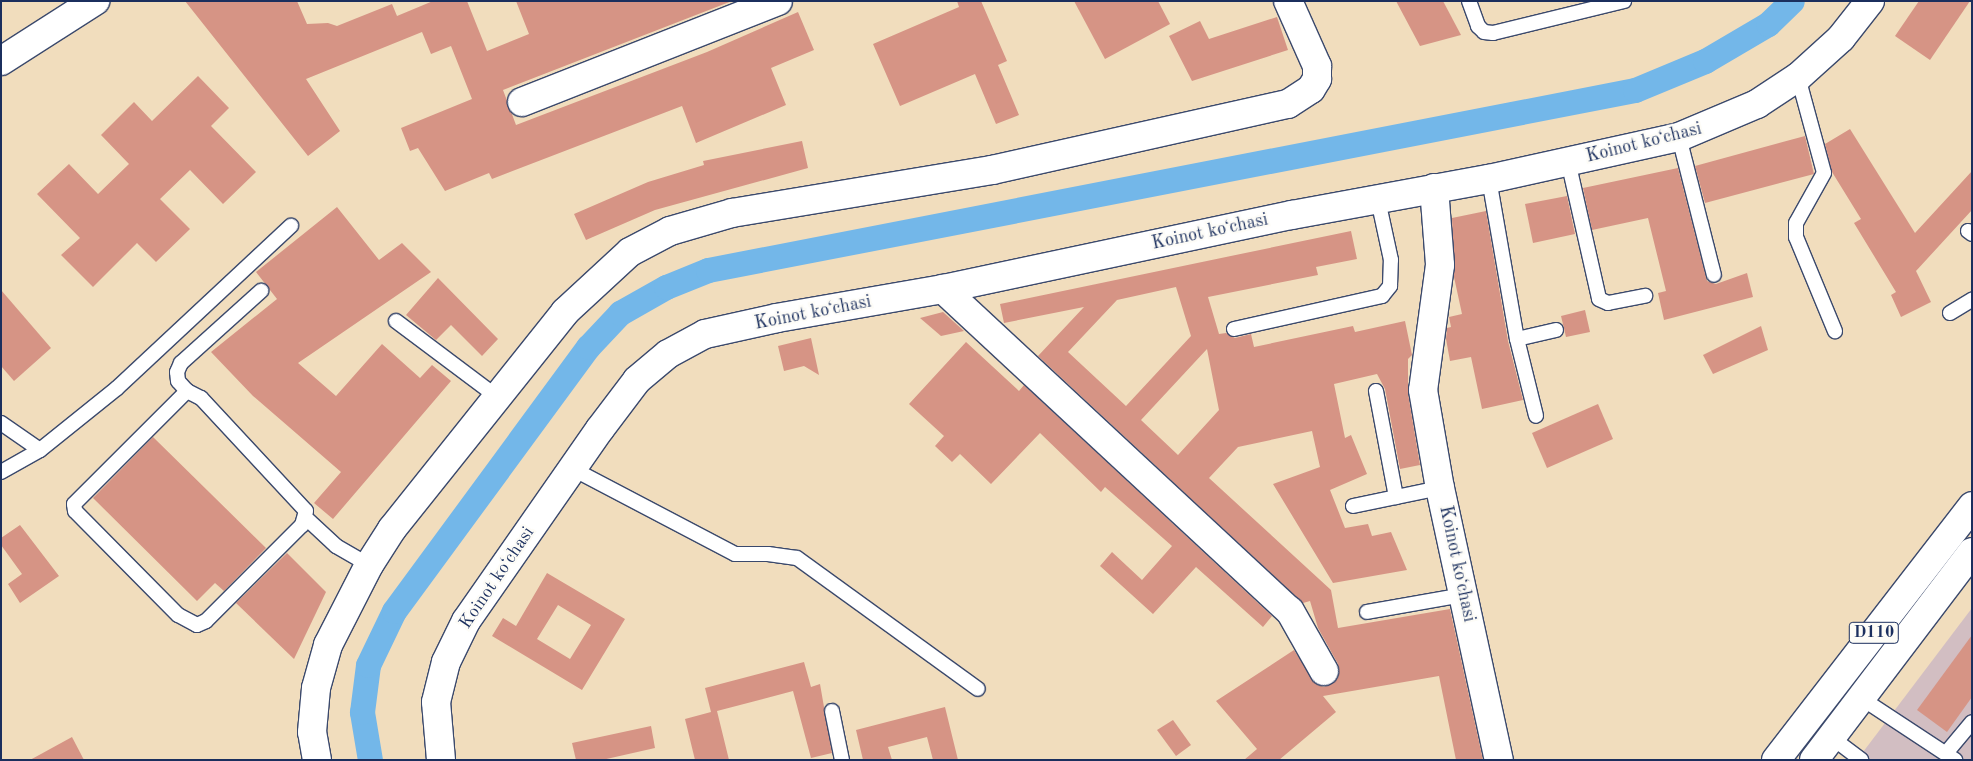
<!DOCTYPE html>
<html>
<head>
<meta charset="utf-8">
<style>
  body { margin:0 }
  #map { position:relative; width:1973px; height:761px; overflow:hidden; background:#f1ddbd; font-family:"Old Standard TT",serif }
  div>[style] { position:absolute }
  .industrial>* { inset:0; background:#d2bec2 }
  .canal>* { height:25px; margin:-12.5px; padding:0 12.5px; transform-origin:12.5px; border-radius:12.5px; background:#73b7e9 }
  .building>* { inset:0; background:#d69485 }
  .roads { filter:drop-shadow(1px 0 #3b496c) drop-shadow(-1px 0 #3b496c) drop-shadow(0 1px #3b496c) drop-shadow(0 -1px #3b496c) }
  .lane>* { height:14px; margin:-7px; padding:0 7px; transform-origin:7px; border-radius:7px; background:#fff }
  .street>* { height:28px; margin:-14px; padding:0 14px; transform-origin:14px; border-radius:14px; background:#fff }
  .secondary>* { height:28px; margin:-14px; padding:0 14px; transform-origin:14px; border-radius:14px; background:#fff }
  .primary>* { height:28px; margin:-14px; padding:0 14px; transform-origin:14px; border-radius:14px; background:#fff }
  span { translate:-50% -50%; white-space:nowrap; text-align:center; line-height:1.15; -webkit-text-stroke:4.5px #fdfcf7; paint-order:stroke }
  .shield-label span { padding:1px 4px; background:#fdfcf7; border:1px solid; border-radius:4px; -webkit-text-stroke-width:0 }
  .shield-label { font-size:16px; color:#1b2f5e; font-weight:700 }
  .street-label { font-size:18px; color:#1b2f5e }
  .frame { position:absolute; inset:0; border:2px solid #1b2f5e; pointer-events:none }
</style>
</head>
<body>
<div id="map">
  <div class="industrial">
    <div style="clip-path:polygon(1972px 608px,1972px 760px,1857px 760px)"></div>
  </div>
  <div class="canal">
    <div style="left:370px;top:760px;width:49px;rotate:-99.5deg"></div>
    <div style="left:362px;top:712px;width:47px;rotate:-82.7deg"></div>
    <div style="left:368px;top:665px;width:60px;rotate:-64.3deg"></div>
    <div style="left:394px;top:611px;width:328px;rotate:-53.7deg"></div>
    <div style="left:588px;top:347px;width:47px;rotate:-46.7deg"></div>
    <div style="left:620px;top:313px;width:53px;rotate:-29.5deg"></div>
    <div style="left:666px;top:287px;width:45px;rotate:-22deg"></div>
    <div style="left:708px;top:270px;width:944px;rotate:-10.99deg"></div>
    <div style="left:1635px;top:90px;width:76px;rotate:-22.5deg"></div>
    <div style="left:1705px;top:61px;width:73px;rotate:-30.4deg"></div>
    <div style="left:1768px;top:24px;width:33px;rotate:-44deg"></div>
  </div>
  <div class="building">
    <div style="clip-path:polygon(185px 1px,297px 1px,307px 24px,328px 23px,337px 26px,392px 4px,397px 16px,433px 1px,467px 1px,487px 51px,529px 34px,516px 1px,732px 1px,503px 90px,516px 125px,707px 52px,798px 12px,814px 50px,771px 68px,786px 105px,696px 143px,682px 106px,492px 179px,489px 173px,445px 191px,418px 148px,410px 151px,401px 128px,472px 99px,451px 46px,431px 54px,422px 32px,306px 79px,340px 131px,308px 156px)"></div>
    <div style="clip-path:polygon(957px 1px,981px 1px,1007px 61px,998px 65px,1019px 115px,996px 124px,975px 74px,900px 106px,873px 44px,959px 7px)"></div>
    <div style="clip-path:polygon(1074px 1px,1158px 1px,1170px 24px,1105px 59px)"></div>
    <div style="clip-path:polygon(1396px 1px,1443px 1px,1461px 35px,1420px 46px)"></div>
    <div style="clip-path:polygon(1919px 1px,1970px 1px,1930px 60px,1895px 36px)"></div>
    <div style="clip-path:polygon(1277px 17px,1288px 50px,1192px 81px,1169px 36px,1200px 21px,1209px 39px)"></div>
    <div style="clip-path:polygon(198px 76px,229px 108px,211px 126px,256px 172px,223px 204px,190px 170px,160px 199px,190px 229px,156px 262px,137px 243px,93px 287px,61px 255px,80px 238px,37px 194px,69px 164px,98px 194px,129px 164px,101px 135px,134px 102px,152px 121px)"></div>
    <div style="clip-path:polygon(1850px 129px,1915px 233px,1972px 171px,1972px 210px,1916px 271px,1931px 302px,1901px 317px,1891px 295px,1896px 292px,1854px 223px,1861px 219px,1832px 172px,1825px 144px)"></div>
    <div style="clip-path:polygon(1805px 136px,1814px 174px,1705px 203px,1695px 166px)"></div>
    <div style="clip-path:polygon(802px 141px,808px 168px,655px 210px,586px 240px,574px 214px,648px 182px,704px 165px,703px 161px)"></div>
    <div style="clip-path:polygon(1678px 168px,1707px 281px,1716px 284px,1747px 273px,1753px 297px,1664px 320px,1658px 293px,1666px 291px,1648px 218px,1592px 230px,1583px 188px)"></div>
    <div style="clip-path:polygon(1567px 196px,1575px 234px,1533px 243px,1525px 204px)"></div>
    <div style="clip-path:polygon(337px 207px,379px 260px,402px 243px,431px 272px,298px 363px,336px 396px,382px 344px,420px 378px,432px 365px,451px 381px,333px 519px,314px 503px,341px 472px,253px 396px,211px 352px,277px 299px,256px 272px)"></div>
    <div style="clip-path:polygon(1486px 211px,1508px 341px,1523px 400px,1482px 409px,1471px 357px,1450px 361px,1446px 339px,1447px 328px,1451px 327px,1449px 317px,1462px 314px,1454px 277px,1452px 218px)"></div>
    <div style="clip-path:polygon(evenodd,1351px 231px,1357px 259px,1316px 267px,1318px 275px,1208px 297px,1219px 334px,1226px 333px,1235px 338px,1251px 334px,1254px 347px,1353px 326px,1355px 332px,1405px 321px,1412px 355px,1408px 359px,1408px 393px,1420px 465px,1400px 469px,1385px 389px,1377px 374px,1334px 384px,1345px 438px,1351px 435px,1367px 474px,1330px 490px,1345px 528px,1368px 524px,1372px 536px,1391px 532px,1407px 570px,1333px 583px,1273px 484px,1320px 467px,1312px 431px,1238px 447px,1209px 478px,1331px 590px,1338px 628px,1450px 609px,1483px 760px,1456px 760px,1439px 676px,1323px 696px,1336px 712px,1279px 760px,1244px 760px,1257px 749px,1216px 701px,1294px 650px,1316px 684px,1324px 687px,1338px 678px,1338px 664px,1318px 628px,1310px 601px,1303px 603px,1038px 356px,1084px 307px,1004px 323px,1000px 304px,1351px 231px,1176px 287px,1191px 336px,1126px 406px,1068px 352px,1117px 300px,1176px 287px,1351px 231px,1207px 349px,1219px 410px,1178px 455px,1141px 420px,1207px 349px)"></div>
    <div style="clip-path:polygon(438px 278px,498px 339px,482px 356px,451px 325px,436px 340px,406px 315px)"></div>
    <div style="clip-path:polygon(1px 290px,51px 348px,14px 381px,1px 366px)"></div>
    <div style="clip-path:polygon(1585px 310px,1590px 332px,1566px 337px,1561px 316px)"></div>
    <div style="clip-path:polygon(943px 312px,964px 331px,941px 336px,920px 318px)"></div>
    <div style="clip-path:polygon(1761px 326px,1768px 350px,1713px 374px,1703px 355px)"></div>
    <div style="clip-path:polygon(811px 338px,819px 375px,804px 366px,784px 371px,778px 346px)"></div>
    <div style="clip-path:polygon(966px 342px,1019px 391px,1024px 385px,1272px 616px,1263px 627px,1196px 567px,1153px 614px,1100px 566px,1112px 552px,1142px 580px,1172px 546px,1105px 487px,1101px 492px,1040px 433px,991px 484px,960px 454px,952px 462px,935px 446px,944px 436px,909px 404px)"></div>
    <div style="clip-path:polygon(1598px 404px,1613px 439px,1547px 468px,1532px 433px)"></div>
    <div style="clip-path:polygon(153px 437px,266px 548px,224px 591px,215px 583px,197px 601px,93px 498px)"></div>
    <div style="clip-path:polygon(20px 525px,59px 576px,20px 603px,8px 584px,22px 574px,1px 545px,1px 538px)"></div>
    <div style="clip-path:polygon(287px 553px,326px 592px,294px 659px,236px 603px)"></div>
    <div style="clip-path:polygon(evenodd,547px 573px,625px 619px,582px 690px,492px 636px,503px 618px,516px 626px,547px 573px,558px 605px,591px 625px,570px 659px,537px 639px,558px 605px)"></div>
    <div style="clip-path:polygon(1972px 635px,1972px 697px,1947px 732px,1917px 710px)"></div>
    <div style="clip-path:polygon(804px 662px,811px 687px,820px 684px,832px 753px,811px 758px,793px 691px,717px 711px,729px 760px,695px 760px,685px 719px,711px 712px,705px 688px)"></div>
    <div style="clip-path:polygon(945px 707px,958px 760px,933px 760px,927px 737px,888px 747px,892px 760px,863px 760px,856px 730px)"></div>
    <div style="clip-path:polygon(1173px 720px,1191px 745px,1176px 756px,1157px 730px)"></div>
    <div style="clip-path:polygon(651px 726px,655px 748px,602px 760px,576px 760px,572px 743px)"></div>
    <div style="clip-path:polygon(72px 737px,84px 760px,30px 760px)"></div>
  </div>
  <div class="roads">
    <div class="lane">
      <div style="left:1469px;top:1px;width:27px;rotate:70deg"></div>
      <div style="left:1478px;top:26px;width:8px;rotate:45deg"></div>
      <div style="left:1484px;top:32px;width:9px;rotate:6deg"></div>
      <div style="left:1493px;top:33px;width:135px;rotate:-13.7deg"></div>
      <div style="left:1798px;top:77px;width:99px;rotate:74.8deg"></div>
      <div style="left:1824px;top:173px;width:57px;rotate:119.2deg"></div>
      <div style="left:1796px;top:223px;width:14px;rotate:90deg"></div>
      <div style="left:1796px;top:237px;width:102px;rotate:67.5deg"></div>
      <div style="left:1679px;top:137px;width:142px;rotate:75.8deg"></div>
      <div style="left:1568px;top:161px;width:141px;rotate:77.3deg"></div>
      <div style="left:1599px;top:299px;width:10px;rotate:24deg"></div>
      <div style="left:1608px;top:303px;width:38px;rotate:-11deg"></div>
      <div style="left:1489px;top:179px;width:162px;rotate:80.1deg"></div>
      <div style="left:1517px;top:339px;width:79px;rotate:76.1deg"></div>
      <div style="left:1968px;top:231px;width:5px;rotate:37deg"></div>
      <div style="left:1950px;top:313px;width:26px;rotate:-31deg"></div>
      <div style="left:396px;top:321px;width:125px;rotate:36.9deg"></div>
      <div style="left:1234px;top:329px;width:152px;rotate:-12.6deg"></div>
      <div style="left:1382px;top:296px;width:13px;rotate:-51deg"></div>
      <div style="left:1390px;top:286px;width:26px;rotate:-88deg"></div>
      <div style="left:1391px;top:260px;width:61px;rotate:-102.2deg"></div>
      <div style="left:1517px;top:339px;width:40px;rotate:-13deg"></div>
      <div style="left:187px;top:391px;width:16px;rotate:27deg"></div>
      <div style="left:201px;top:398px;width:154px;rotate:47.1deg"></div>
      <div style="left:306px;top:511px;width:15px;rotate:106deg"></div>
      <div style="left:302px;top:525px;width:136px;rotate:135deg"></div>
      <div style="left:206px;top:621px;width:10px;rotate:156deg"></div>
      <div style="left:197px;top:625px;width:21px;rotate:-152deg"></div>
      <div style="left:178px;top:615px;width:146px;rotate:-134.7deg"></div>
      <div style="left:75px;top:511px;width:7px;rotate:-98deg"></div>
      <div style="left:74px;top:504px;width:160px;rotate:-45deg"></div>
      <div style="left:187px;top:391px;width:13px;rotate:-132deg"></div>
      <div style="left:178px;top:381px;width:9px;rotate:-96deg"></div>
      <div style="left:177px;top:372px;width:10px;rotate:-66deg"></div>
      <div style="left:181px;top:363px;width:108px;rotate:-42deg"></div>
      <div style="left:1376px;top:391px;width:108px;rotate:79.3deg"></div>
      <div style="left:1px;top:423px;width:47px;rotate:34.7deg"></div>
      <div style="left:573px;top:469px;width:183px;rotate:27.7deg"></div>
      <div style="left:735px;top:554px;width:33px"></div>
      <div style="left:768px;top:554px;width:29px;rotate:8deg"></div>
      <div style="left:797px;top:558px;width:223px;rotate:35.9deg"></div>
      <div style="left:1px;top:472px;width:45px;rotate:-29.4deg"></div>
      <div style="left:40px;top:450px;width:99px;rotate:-38.8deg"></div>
      <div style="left:117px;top:388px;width:238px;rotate:-43deg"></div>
      <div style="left:1353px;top:506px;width:89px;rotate:-11.7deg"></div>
      <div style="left:306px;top:518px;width:41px;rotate:43deg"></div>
      <div style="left:336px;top:546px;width:38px;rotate:30deg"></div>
      <div style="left:1367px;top:612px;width:97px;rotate:-10deg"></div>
      <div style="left:1861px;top:698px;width:113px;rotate:33.4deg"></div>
      <div style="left:832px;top:711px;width:50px;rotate:78.5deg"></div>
      <div style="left:1831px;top:737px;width:38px;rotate:37deg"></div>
      <div style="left:1947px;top:752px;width:39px;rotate:-50deg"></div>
    </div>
    <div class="street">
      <div style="left:522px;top:102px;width:275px;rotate:-21.5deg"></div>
      <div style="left:1434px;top:188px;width:77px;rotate:85.5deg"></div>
      <div style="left:1440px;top:265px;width:126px;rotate:97.7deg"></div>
      <div style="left:1423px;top:390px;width:99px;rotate:80.2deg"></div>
      <div style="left:1440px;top:488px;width:278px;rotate:77.8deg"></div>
      <div style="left:943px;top:289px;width:473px;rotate:42.9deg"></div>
      <div style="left:1290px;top:611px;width:69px;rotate:60.5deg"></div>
      <div style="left:317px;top:760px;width:28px;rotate:-100deg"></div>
      <div style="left:312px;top:732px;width:44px;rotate:-84.8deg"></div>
      <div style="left:316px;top:688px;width:45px;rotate:-74.4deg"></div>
      <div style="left:328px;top:645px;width:90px;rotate:-62.9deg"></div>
      <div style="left:369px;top:565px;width:43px;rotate:-57.4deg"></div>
      <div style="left:392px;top:529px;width:278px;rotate:-51.4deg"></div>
      <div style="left:565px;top:312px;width:88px;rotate:-42.7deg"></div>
      <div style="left:630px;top:252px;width:45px;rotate:-27.7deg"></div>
      <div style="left:670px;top:231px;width:65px;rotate:-16.2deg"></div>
      <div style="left:732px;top:213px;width:264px;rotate:-9.4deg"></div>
      <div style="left:992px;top:170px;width:303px;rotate:-12.6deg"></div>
      <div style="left:1288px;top:104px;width:27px;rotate:-33deg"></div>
      <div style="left:1311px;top:89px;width:12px;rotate:-59deg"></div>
      <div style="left:1317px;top:79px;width:13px;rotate:-90deg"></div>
      <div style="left:1317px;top:66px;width:71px;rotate:-114deg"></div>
      <div style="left:441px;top:760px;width:58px;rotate:-94.9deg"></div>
      <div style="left:436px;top:702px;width:41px;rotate:-76deg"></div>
      <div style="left:446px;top:662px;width:46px;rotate:-64deg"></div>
      <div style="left:466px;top:621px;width:234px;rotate:-55.1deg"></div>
      <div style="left:600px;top:429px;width:61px;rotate:-52.9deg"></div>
      <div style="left:637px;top:380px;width:40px;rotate:-40deg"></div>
      <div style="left:668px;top:354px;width:42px;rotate:-28.4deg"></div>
      <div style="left:705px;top:334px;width:74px;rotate:-12.5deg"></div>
      <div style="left:777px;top:318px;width:169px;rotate:-9.9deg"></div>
      <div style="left:943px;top:289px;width:357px;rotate:-12deg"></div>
      <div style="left:1292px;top:215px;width:200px;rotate:-10.4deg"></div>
      <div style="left:1489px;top:179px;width:195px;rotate:-12.5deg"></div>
      <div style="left:1679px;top:137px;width:85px;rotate:-22.9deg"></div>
      <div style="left:1757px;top:104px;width:49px;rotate:-33.4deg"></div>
      <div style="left:1798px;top:77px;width:58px;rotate:-42.2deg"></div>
      <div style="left:1841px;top:38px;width:47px;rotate:-51.9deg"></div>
    </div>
    <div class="secondary">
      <div style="left:1px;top:61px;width:112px;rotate:-32.6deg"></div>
    </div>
    <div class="primary">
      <div style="left:1776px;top:760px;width:321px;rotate:-52.3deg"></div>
      <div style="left:1814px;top:760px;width:261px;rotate:-52.8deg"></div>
    </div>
  </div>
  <div class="shield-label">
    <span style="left:1874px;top:633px">D110</span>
  </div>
  <div class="street-label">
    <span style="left:1644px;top:143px;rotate:-14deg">Koinot koʻchasi</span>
    <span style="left:1210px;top:232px;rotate:-12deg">Koinot koʻchasi</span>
    <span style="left:813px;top:313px;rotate:-11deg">Koinot koʻchasi</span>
    <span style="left:1457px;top:564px;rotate:78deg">Koinot koʻchasi</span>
    <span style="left:497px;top:578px;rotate:-56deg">Koinot koʻchasi</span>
  </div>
  <div class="frame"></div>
</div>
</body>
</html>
